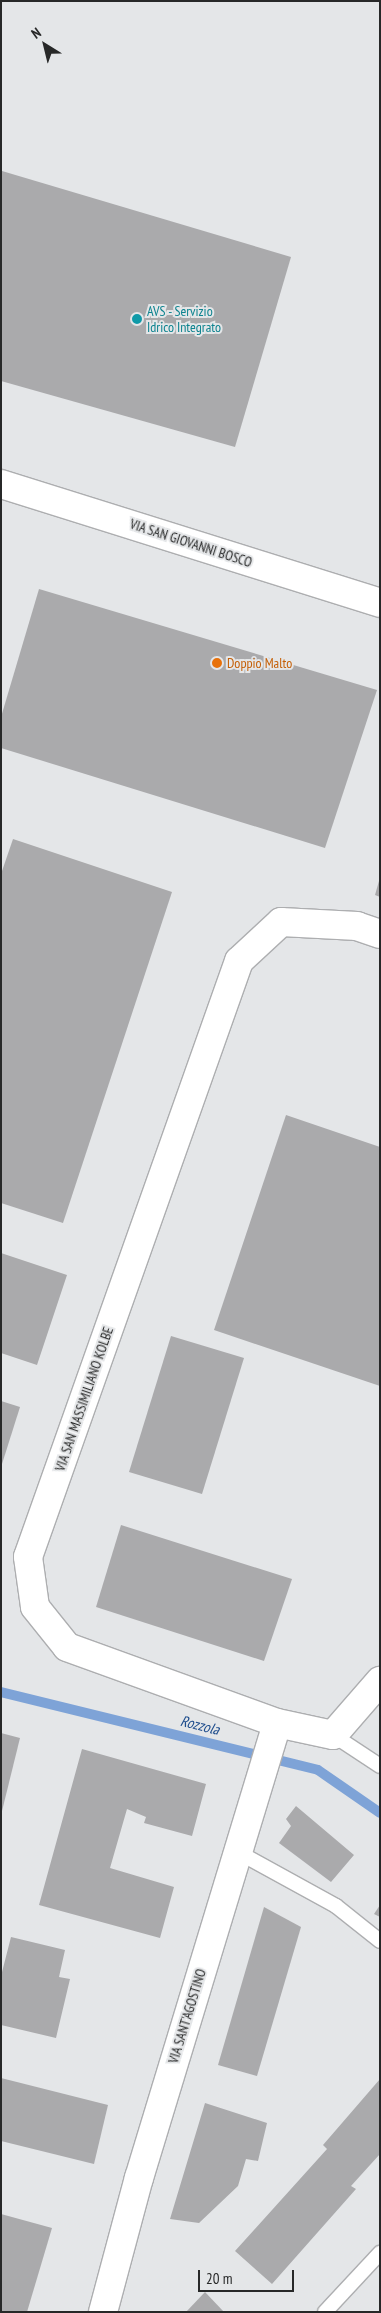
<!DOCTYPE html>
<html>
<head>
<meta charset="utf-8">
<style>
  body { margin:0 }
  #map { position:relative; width:381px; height:2313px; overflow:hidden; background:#e4e6e8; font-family:"PT Sans Narrow",sans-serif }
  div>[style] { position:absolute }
  .stream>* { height:10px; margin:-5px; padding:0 5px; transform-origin:5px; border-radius:5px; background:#7ea3d7 }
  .building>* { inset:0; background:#aaaaac }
  .roads { filter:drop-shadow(1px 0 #adaeb0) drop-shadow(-1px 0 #adaeb0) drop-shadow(0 1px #adaeb0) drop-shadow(0 -1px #adaeb0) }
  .lane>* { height:14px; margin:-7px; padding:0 7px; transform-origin:7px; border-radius:7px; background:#fff }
  .street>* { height:28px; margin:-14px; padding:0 14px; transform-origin:14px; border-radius:14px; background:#fff }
  .dots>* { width:14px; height:14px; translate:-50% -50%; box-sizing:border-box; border:2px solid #e4e6e8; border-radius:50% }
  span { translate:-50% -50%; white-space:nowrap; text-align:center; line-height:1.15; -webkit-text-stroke:4px #e4e6e8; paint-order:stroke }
  .culture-label { font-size:14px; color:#0d838f }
  .left { translate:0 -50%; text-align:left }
  .street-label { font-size:14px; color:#272828 }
  .food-label { font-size:14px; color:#c56008 }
  .water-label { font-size:15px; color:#1d4c8c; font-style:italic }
  .frame { position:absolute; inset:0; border:2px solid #272828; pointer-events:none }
  .north { position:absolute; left:20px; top:20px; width:50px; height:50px; -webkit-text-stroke:4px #e4e6e8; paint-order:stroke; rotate:324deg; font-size:14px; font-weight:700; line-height:20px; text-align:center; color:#272828 }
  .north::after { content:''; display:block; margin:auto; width:18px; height:22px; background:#272828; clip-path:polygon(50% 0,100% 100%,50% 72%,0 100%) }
  .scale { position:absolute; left:198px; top:2270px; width:96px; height:22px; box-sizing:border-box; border:2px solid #272828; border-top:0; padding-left:6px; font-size:15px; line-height:18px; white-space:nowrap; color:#272828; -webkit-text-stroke:4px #e4e6e8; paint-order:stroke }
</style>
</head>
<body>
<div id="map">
  <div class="stream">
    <div style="left:1px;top:1692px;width:326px;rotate:13.8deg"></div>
    <div style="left:318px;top:1770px;width:75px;rotate:34.7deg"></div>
  </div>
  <div class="building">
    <div style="clip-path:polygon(2px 171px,291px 257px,235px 447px,1px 381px)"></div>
    <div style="clip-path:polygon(39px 589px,377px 690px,325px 848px,1px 748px,1px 717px)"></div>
    <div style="clip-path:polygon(13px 839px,172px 892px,63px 1223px,1px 1203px,1px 874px)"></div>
    <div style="clip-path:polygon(379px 881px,380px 881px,380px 897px,375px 895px)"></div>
    <div style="clip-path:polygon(286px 1115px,380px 1147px,380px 1386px,214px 1330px)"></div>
    <div style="clip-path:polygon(1px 1253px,67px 1275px,37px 1365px,1px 1353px)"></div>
    <div style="clip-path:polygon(171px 1336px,244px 1358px,202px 1494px,129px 1472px)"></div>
    <div style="clip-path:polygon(1px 1401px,20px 1407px,2px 1464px,1px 1464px)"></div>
    <div style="clip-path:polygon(121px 1525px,292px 1579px,264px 1661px,96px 1607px)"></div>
    <div style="clip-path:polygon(1px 1733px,20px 1738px,2px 1811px,1px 1811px)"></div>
    <div style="clip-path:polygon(82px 1749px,206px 1784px,192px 1836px,144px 1823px,146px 1817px,127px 1809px,110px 1868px,174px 1887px,160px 1938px,39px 1905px)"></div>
    <div style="clip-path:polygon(296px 1806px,354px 1855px,331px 1882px,279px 1843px,291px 1826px,286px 1819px)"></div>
    <div style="clip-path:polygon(380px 1905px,380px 1917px,374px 1914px)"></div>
    <div style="clip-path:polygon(264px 1907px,301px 1927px,257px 2076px,218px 2065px)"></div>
    <div style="clip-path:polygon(11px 1937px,65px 1950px,59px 1977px,70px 1979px,56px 2038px,1px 2025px,1px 1976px)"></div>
    <div style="clip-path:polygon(1px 2078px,108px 2105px,94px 2164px,1px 2141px)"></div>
    <div style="clip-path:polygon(380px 2079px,380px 2154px,351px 2186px,356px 2189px,272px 2284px,235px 2251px,327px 2149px,323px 2145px)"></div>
    <div style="clip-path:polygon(205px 2103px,267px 2123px,258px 2161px,246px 2159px,238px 2186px,199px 2223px,170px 2219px)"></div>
    <div style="clip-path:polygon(1px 2214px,52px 2228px,27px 2312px,1px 2312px)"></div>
    <div style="clip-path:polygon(205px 2292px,224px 2312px,186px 2312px)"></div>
  </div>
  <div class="roads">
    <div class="lane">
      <div style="left:333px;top:1735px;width:56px;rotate:33.4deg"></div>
      <div style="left:236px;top:1851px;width:114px;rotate:28.8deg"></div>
      <div style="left:336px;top:1906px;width:56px;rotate:38.5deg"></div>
      <div style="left:325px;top:2312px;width:81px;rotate:-47deg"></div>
    </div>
    <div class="street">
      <div style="left:1px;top:484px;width:397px;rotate:17.4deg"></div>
      <div style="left:380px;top:934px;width:24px;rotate:-161deg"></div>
      <div style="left:357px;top:926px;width:76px;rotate:-177deg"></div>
      <div style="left:281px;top:922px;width:57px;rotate:137.1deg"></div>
      <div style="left:239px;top:961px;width:632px;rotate:109.5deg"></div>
      <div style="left:28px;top:1557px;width:50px;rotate:82deg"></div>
      <div style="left:35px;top:1607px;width:51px;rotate:51.3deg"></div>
      <div style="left:67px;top:1647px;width:223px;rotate:19.9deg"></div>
      <div style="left:277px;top:1723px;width:57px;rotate:12.1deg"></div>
      <div style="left:333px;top:1735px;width:72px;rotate:-49deg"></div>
      <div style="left:103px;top:2312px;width:139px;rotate:-75deg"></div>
      <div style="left:139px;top:2178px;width:475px;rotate:-73.1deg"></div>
    </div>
  </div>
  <div class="dots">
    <div style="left:137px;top:319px;background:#0f9aa8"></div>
    <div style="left:217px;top:663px;background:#e8710a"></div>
  </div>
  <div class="culture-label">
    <span class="left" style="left:147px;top:319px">AVS - Servizio<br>Idrico Integrato</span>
  </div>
  <div class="street-label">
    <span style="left:191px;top:543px;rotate:18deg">VIA SAN GIOVANNI BOSCO</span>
    <span style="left:84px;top:1399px;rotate:-71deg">VIA SAN MASSIMILIANO KOLBE</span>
    <span style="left:187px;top:2016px;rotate:-73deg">VIA SANT'AGOSTINO</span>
  </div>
  <div class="food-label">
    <span class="left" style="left:227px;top:663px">Doppio Malto</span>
  </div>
  <div class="water-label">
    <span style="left:200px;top:1725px;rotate:14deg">Rozzola</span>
  </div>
  <div class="frame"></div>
  <div class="north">N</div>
  <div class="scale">20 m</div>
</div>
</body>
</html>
